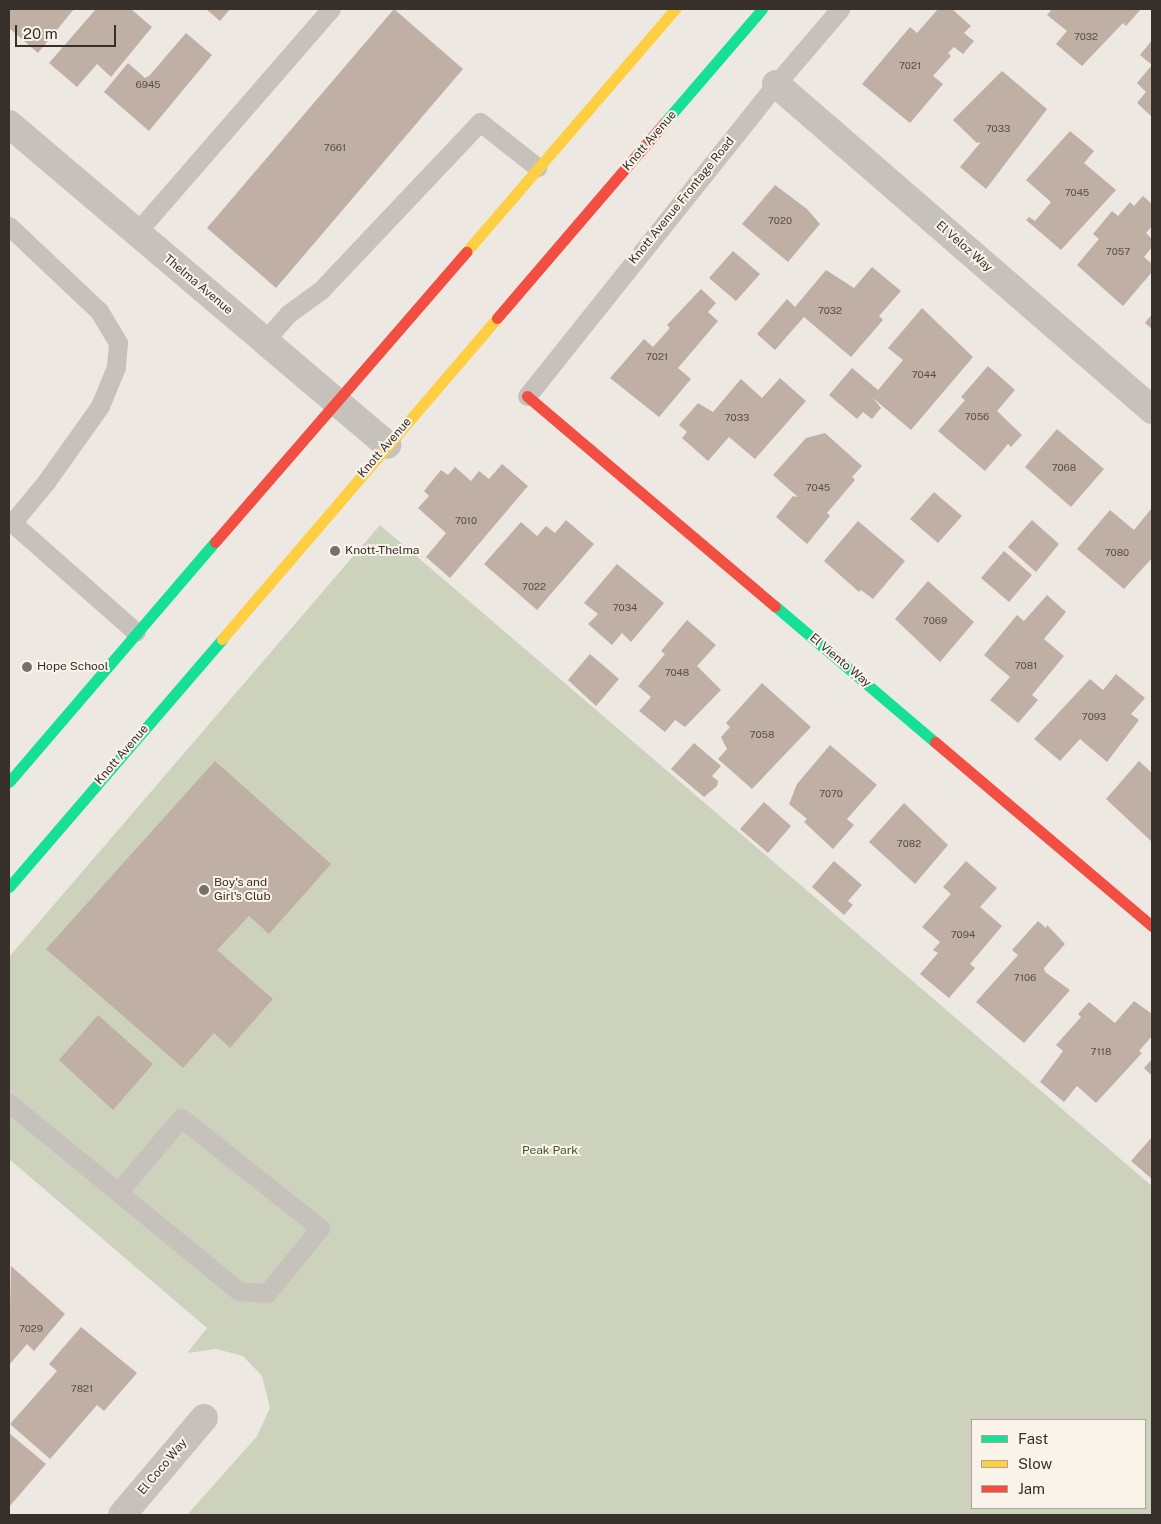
<!DOCTYPE html>
<html>
<head>
<meta charset="utf-8">
<style>
  body { margin:0 }
  #map { position:relative; width:1161px; height:1524px; overflow:hidden; background:#ede9e2; font-family:"Public Sans",sans-serif }
  div>[style] { position:absolute }
  .green>* { inset:0; background:#cdd2bd }
  .building>* { inset:0; background:#c0afa4 }
  .lane>* { height:19px; margin:-9.5px; padding:0 9.5px; transform-origin:9.5px; border-radius:9.5px; background:#c6c1bb }
  .street>* { height:28px; margin:-14px; padding:0 14px; transform-origin:14px; border-radius:14px; background:#c6c1bb }
  .fast>* { height:11px; margin:-5.5px; padding:0 5.5px; transform-origin:5.5px; border-radius:5.5px; background:#16e098 }
  .slow>* { height:11px; margin:-5.5px; padding:0 5.5px; transform-origin:5.5px; border-radius:5.5px; background:#ffcf43 }
  .jam>* { height:11px; margin:-5.5px; padding:0 5.5px; transform-origin:5.5px; border-radius:5.5px; background:#f24e42 }
  .dots>* { width:14px; height:14px; translate:-50% -50%; box-sizing:border-box; border:2px solid #f9f3ea; border-radius:50% }
  span { translate:-50% -50%; white-space:nowrap; text-align:center; line-height:1.15; -webkit-text-stroke:4px #f9f3ea; paint-order:stroke }
  .number-label { font-size:10px; color:#594f48 }
  .number-label span { -webkit-text-stroke-width:0 }
  .street-label { font-size:12px; color:#372f29 }
  .poi-label { font-size:12px; color:#372f29 }
  .left { translate:0 -50%; text-align:left }
  .park-label { font-size:12px; color:#43542e }
  .frame { position:absolute; inset:0; border:10px solid #372f29; pointer-events:none }
  .legend { position:absolute; left:971px; top:1419px; width:175px; height:90px; box-sizing:border-box; background:#f9f3ea; border:1px solid #aba59d; margin:0; padding:6px 9px; list-style:none; font-size:15px; color:#372f29 }
  .legend li { display:flex; align-items:center; gap:10px; height:25px }
  .legend b { width:25px; border:1px solid #aba59d }
  .scale { position:absolute; left:15px; top:25px; width:101px; height:22px; box-sizing:border-box; border:2px solid #372f29; border-top:0; padding-left:6px; font-size:15px; line-height:18px; white-space:nowrap; color:#372f29; -webkit-text-stroke:4px #f9f3ea; paint-order:stroke }
</style>
</head>
<body>
<div id="map">
  <div class="green">
    <div style="clip-path:polygon(evenodd,380px 525px,1152px 1186px,1152px 1515px,187px 1515px,257px 1436px,270px 1408px,262px 1376px,243px 1356px,216px 1349px,187px 1353px,207px 1328px,9px 1159px,9px 957px,380px 525px,972px 1420px,1145px 1420px,1145px 1508px,972px 1508px,972px 1420px)"></div>
  </div>
  <div class="building">
    <div style="clip-path:polygon(9px 9px,74px 9px,38px 53px,9px 28px)"></div>
    <div style="clip-path:polygon(96px 9px,131px 9px,152px 27px,111px 77px,97px 64px,77px 87px,49px 63px)"></div>
    <div style="clip-path:polygon(206px 9px,230px 9px,220px 21px)"></div>
    <div style="clip-path:polygon(394px 9px,463px 69px,276px 288px,207px 228px)"></div>
    <div style="clip-path:polygon(938px 9px,952px 9px,971px 26px,964px 33px,974px 41px,963px 54px,954px 47px,948px 53px,951px 56px,933px 76px,943px 84px,910px 123px,862px 84px,910px 27px,917px 33px)"></div>
    <div style="clip-path:polygon(1052px 9px,1141px 9px,1126px 26px,1123px 23px,1082px 66px,1056px 44px,1067px 31px,1047px 15px)"></div>
    <div style="clip-path:polygon(186px 33px,212px 55px,149px 131px,104px 92px,128px 63px,145px 78px,150px 75px)"></div>
    <div style="clip-path:polygon(1152px 40px,1152px 117px,1137px 103px,1146px 92px,1137px 83px,1152px 65px,1140px 55px)"></div>
    <div style="clip-path:polygon(1002px 71px,1047px 109px,986px 189px,960px 167px,981px 142px,977px 143px,953px 120px)"></div>
    <div style="clip-path:polygon(1070px 131px,1094px 151px,1084px 163px,1116px 190px,1061px 250px,1026px 220px,1029px 217px,1035px 221px,1051px 202px,1026px 180px)"></div>
    <div style="clip-path:polygon(775px 185px,807px 209px,820px 224px,788px 262px,742px 224px)"></div>
    <div style="clip-path:polygon(1143px 196px,1152px 204px,1152px 226px,1146px 233px,1152px 239px,1152px 247px,1144px 257px,1152px 264px,1152px 272px,1123px 306px,1077px 265px,1099px 239px,1093px 234px,1112px 211px,1118px 216px,1130px 202px,1134px 206px)"></div>
    <div style="clip-path:polygon(733px 251px,760px 274px,736px 301px,709px 278px)"></div>
    <div style="clip-path:polygon(872px 267px,901px 291px,879px 316px,883px 320px,851px 357px,804px 317px,775px 350px,757px 334px,787px 299px,795px 307px,826px 270px,854px 288px)"></div>
    <div style="clip-path:polygon(701px 289px,716px 303px,708px 312px,718px 321px,678px 368px,691px 379px,659px 417px,610px 378px,644px 339px,653px 347px,670px 328px,667px 325px)"></div>
    <div style="clip-path:polygon(922px 308px,973px 357px,911px 430px,873px 398px,881px 408px,872px 419px,863px 412px,857px 419px,829px 395px,852px 368px,878px 390px,903px 360px,888px 348px)"></div>
    <div style="clip-path:polygon(1152px 314px,1152px 329px,1145px 323px)"></div>
    <div style="clip-path:polygon(988px 366px,1015px 390px,997px 411px,1022px 435px,1011px 447px,1008px 444px,985px 471px,938px 431px,965px 400px,961px 397px)"></div>
    <div style="clip-path:polygon(780px 378px,806px 401px,755px 459px,729px 437px,708px 461px,682px 438px,687px 432px,679px 425px,698px 403px,713px 412px,741px 379px,762px 398px)"></div>
    <div style="clip-path:polygon(1057px 429px,1104px 469px,1071px 507px,1025px 467px)"></div>
    <div style="clip-path:polygon(825px 433px,862px 466px,852px 477px,855px 480px,827px 513px,830px 516px,807px 544px,776px 517px,793px 496px,798px 497px,773px 475px,806px 438px)"></div>
    <div style="clip-path:polygon(502px 464px,528px 486px,450px 578px,426px 557px,446px 533px,418px 508px,429px 496px,424px 491px,441px 470px,448px 475px,455px 467px,471px 481px,479px 471px,489px 479px)"></div>
    <div style="clip-path:polygon(934px 492px,962px 516px,938px 543px,910px 519px)"></div>
    <div style="clip-path:polygon(1152px 508px,1152px 558px,1124px 589px,1077px 549px,1110px 510px,1134px 530px)"></div>
    <div style="clip-path:polygon(566px 520px,594px 544px,537px 610px,484px 564px,521px 522px,537px 536px,546px 526px,555px 533px)"></div>
    <div style="clip-path:polygon(1032px 520px,1059px 544px,1036px 572px,1008px 547px)"></div>
    <div style="clip-path:polygon(858px 521px,905px 561px,873px 599px,861px 590px,859px 592px,824px 561px)"></div>
    <div style="clip-path:polygon(1004px 551px,1032px 575px,1009px 602px,981px 578px)"></div>
    <div style="clip-path:polygon(617px 564px,664px 603px,631px 642px,622px 633px,612px 645px,588px 624px,598px 614px,584px 603px)"></div>
    <div style="clip-path:polygon(928px 581px,974px 622px,940px 662px,895px 619px)"></div>
    <div style="clip-path:polygon(1047px 595px,1066px 612px,1044px 639px,1064px 656px,1032px 695px,1038px 700px,1018px 723px,990px 700px,1010px 677px,984px 655px,1017px 615px,1024px 621px)"></div>
    <div style="clip-path:polygon(687px 620px,716px 645px,697px 666px,721px 690px,685px 727px,675px 720px,665px 732px,639px 711px,651px 697px,638px 686px,665px 654px,661px 651px)"></div>
    <div style="clip-path:polygon(590px 654px,619px 679px,596px 706px,568px 680px)"></div>
    <div style="clip-path:polygon(1116px 674px,1145px 698px,1131px 714px,1139px 720px,1107px 762px,1080px 739px,1060px 761px,1034px 739px,1090px 679px,1103px 690px)"></div>
    <div style="clip-path:polygon(762px 683px,811px 727px,752px 789px,718px 759px,727px 749px,721px 737px,730px 727px,726px 723px)"></div>
    <div style="clip-path:polygon(694px 743px,721px 766px,712px 776px,718px 781px,717px 786px,704px 797px,671px 769px)"></div>
    <div style="clip-path:polygon(830px 745px,877px 785px,847px 819px,854px 825px,833px 849px,804px 822px,807px 819px,789px 804px,797px 784px)"></div>
    <div style="clip-path:polygon(215px 761px,331px 864px,269px 934px,249px 916px,217px 950px,273px 999px,230px 1048px,214px 1033px,183px 1068px,46px 949px)"></div>
    <div style="clip-path:polygon(1139px 761px,1152px 773px,1152px 842px,1106px 799px)"></div>
    <div style="clip-path:polygon(764px 802px,791px 826px,768px 853px,740px 829px)"></div>
    <div style="clip-path:polygon(904px 803px,948px 845px,915px 884px,869px 842px)"></div>
    <div style="clip-path:polygon(834px 861px,862px 885px,848px 901px,853px 905px,844px 915px,812px 887px)"></div>
    <div style="clip-path:polygon(966px 861px,997px 888px,980px 907px,1002px 926px,970px 964px,975px 968px,949px 998px,920px 974px,938px 953px,933px 950px,940px 942px,922px 927px,951px 894px,943px 887px)"></div>
    <div style="clip-path:polygon(1038px 921px,1046px 928px,1047px 925px,1065px 944px,1044px 968px,1045px 972px,1070px 990px,1024px 1043px,976px 1002px,1018px 955px,1012px 950px)"></div>
    <div style="clip-path:polygon(1134px 1001px,1152px 1014px,1152px 1036px,1139px 1051px,1142px 1053px,1096px 1103px,1077px 1086px,1064px 1102px,1040px 1082px,1063px 1051px,1056px 1045px,1081px 1017px,1078px 1014px,1089px 1002px,1115px 1023px)"></div>
    <div style="clip-path:polygon(98px 1015px,153px 1064px,113px 1110px,59px 1060px)"></div>
    <div style="clip-path:polygon(1152px 1059px,1152px 1076px,1144px 1068px)"></div>
    <div style="clip-path:polygon(1152px 1137px,1152px 1179px,1131px 1161px)"></div>
    <div style="clip-path:polygon(11px 1266px,65px 1314px,34px 1351px,27px 1344px,9px 1365px)"></div>
    <div style="clip-path:polygon(81px 1327px,137px 1373px,104px 1411px,97px 1405px,50px 1459px,10px 1424px,57px 1371px,49px 1364px)"></div>
    <div style="clip-path:polygon(9px 1433px,46px 1464px,9px 1507px)"></div>
  </div>
  <div class="lane">
    <div style="left:9px;top:226px;width:124px;rotate:43.4deg"></div>
    <div style="left:99px;top:311px;width:37px;rotate:59deg"></div>
    <div style="left:118px;top:343px;width:24px;rotate:95deg"></div>
    <div style="left:116px;top:367px;width:42px;rotate:112.3deg"></div>
    <div style="left:100px;top:406px;width:93px;rotate:125.4deg"></div>
    <div style="left:46px;top:482px;width:53px;rotate:129.7deg"></div>
    <div style="left:136px;top:233px;width:297px;rotate:-49deg"></div>
    <div style="left:264px;top:341px;width:36px;rotate:-48deg"></div>
    <div style="left:288px;top:314px;width:41px;rotate:-36deg"></div>
    <div style="left:321px;top:290px;width:231px;rotate:-46.6deg"></div>
    <div style="left:480px;top:122px;width:73px;rotate:38.3deg"></div>
    <div style="left:527px;top:396px;width:399px;rotate:-51.4deg"></div>
    <div style="left:776px;top:84px;width:99px;rotate:-49.5deg"></div>
    <div style="left:9px;top:520px;width:169px;rotate:41.4deg"></div>
    <div style="left:9px;top:1103px;width:297px;rotate:39.3deg"></div>
    <div style="left:239px;top:1291px;width:28px;rotate:4deg"></div>
    <div style="left:267px;top:1293px;width:84px;rotate:-50.8deg"></div>
    <div style="left:320px;top:1228px;width:177px;rotate:-141.6deg"></div>
    <div style="left:181px;top:1118px;width:97px;rotate:130.4deg"></div>
  </div>
  <div class="street">
    <div style="left:776px;top:84px;width:498px;rotate:40.9deg"></div>
    <div style="left:9px;top:124px;width:496px;rotate:40.3deg"></div>
    <div style="left:122px;top:1515px;width:127px;rotate:-49.8deg"></div>
  </div>
  <div class="fast">
    <div style="left:664px;top:123px;width:150px;rotate:-49.3deg"></div>
    <div style="left:775px;top:606px;width:210px;rotate:40.4deg"></div>
    <div style="left:9px;top:782px;width:316px;rotate:-49.4deg"></div>
    <div style="left:9px;top:887px;width:327px;rotate:-49.3deg"></div>
  </div>
  <div class="slow">
    <div style="left:466px;top:252px;width:321px;rotate:-49.3deg"></div>
    <div style="left:222px;top:639px;width:423px;rotate:-49.4deg"></div>
  </div>
  <div class="jam">
    <div style="left:497px;top:318px;width:257px;rotate:-49.4deg"></div>
    <div style="left:527px;top:396px;width:325px;rotate:40.3deg"></div>
    <div style="left:215px;top:542px;width:384px;rotate:-49.1deg"></div>
    <div style="left:935px;top:742px;width:285px;rotate:40.3deg"></div>
  </div>
  <div class="dots">
    <div style="left:335px;top:551px;background:#77706a"></div>
    <div style="left:27px;top:667px;background:#77706a"></div>
    <div style="left:204px;top:890px;background:#77706a"></div>
  </div>
  <div class="number-label">
    <span style="left:1086px;top:37px">7032</span>
    <span style="left:910px;top:66px">7021</span>
    <span style="left:148px;top:85px">6945</span>
    <span style="left:998px;top:129px">7033</span>
    <span style="left:335px;top:148px">7661</span>
    <span style="left:1077px;top:193px">7045</span>
    <span style="left:780px;top:221px">7020</span>
    <span style="left:1118px;top:252px">7057</span>
    <span style="left:830px;top:311px">7032</span>
    <span style="left:657px;top:357px">7021</span>
    <span style="left:924px;top:375px">7044</span>
    <span style="left:977px;top:417px">7056</span>
    <span style="left:737px;top:418px">7033</span>
    <span style="left:1064px;top:468px">7068</span>
    <span style="left:818px;top:488px">7045</span>
    <span style="left:466px;top:521px">7010</span>
    <span style="left:1117px;top:553px">7080</span>
    <span style="left:534px;top:587px">7022</span>
    <span style="left:625px;top:608px">7034</span>
    <span style="left:935px;top:621px">7069</span>
    <span style="left:1026px;top:666px">7081</span>
    <span style="left:677px;top:673px">7048</span>
    <span style="left:1094px;top:717px">7093</span>
    <span style="left:762px;top:735px">7058</span>
    <span style="left:831px;top:794px">7070</span>
    <span style="left:909px;top:844px">7082</span>
    <span style="left:963px;top:935px">7094</span>
    <span style="left:1025px;top:978px">7106</span>
    <span style="left:1101px;top:1052px">7118</span>
    <span style="left:31px;top:1329px">7029</span>
    <span style="left:82px;top:1389px">7821</span>
  </div>
  <div class="street-label">
    <span style="left:650px;top:141px;rotate:-49deg">Knott Avenue</span>
    <span style="left:682px;top:201px;rotate:-51deg">Knott Avenue Frontage Road</span>
    <span style="left:964px;top:247px;rotate:41deg">El Veloz Way</span>
    <span style="left:198px;top:285px;rotate:40deg">Thelma Avenue</span>
    <span style="left:385px;top:448px;rotate:-49deg">Knott Avenue</span>
    <span style="left:840px;top:661px;rotate:40deg">El Viento Way</span>
    <span style="left:122px;top:755px;rotate:-49deg">Knott Avenue</span>
    <span style="left:163px;top:1467px;rotate:-50deg">El Coco Way</span>
  </div>
  <div class="poi-label">
    <span class="left" style="left:345px;top:551px">Knott-Thelma</span>
    <span class="left" style="left:37px;top:667px">Hope School</span>
    <span class="left" style="left:214px;top:890px">Boy's and<br>Girl's Club</span>
  </div>
  <div class="park-label">
    <span style="left:550px;top:1151px">Peak Park</span>
  </div>
  <div class="frame"></div>
  <ul class="legend">
  <li><b style="height:6px;background:#16e098"></b>Fast</li>
  <li><b style="height:6px;background:#ffcf43"></b>Slow</li>
  <li><b style="height:6px;background:#f24e42"></b>Jam</li>
  </ul>
  <div class="scale">20 m</div>
</div>
</body>
</html>
